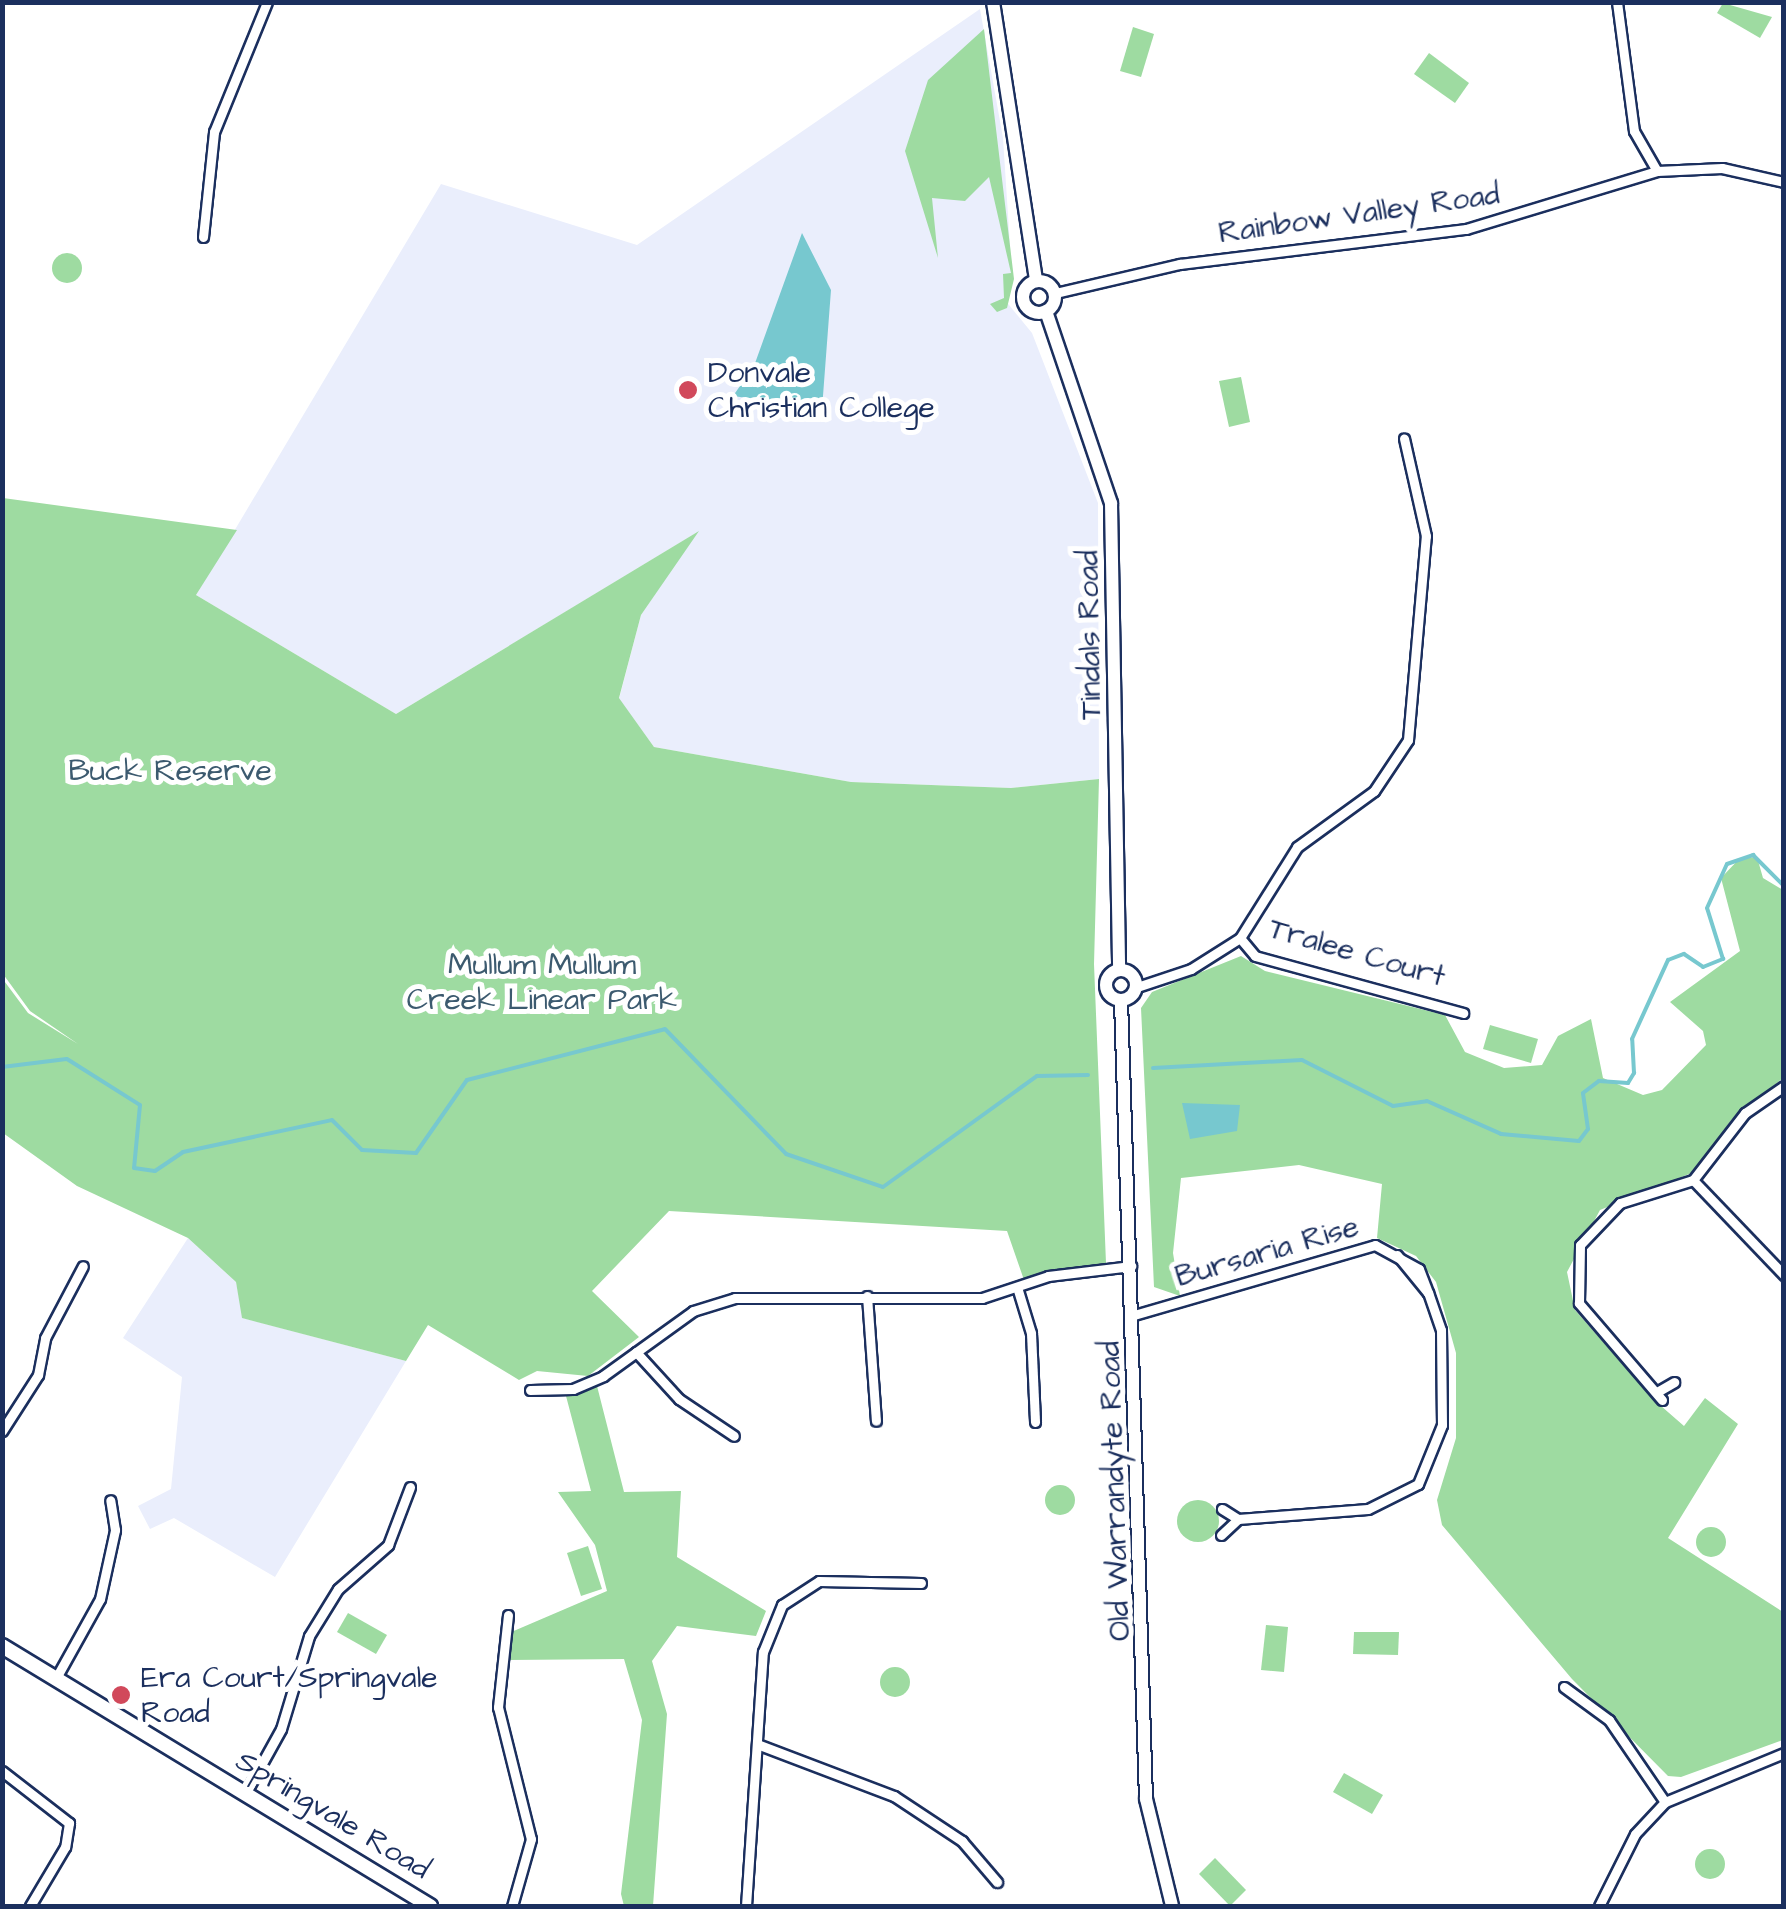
<!DOCTYPE html>
<html>
<head>
<meta charset="utf-8">
<style>
  body { margin:0 }
  #map { position:relative; width:1786px; height:1909px; overflow:hidden; background:#fff; font-family:"Architects Daughter",sans-serif }
  div>[style] { position:absolute }
  .built>* { inset:0; background:#eaeefc }
  .green>* { inset:0; background:#9edba1 }
  .round { border-radius:50% }
  .water>* { inset:0; background:#77c8cf }
  .stream>* { height:4px; margin:-2px; padding:0 2px; transform-origin:2px; border-radius:2px; background:#77c8cf }
  .roads { filter:drop-shadow(2px 0 #1b2f5e) drop-shadow(-2px 0 #1b2f5e) drop-shadow(0 2px #1b2f5e) drop-shadow(0 -2px #1b2f5e) }
  .minor>* { height:9px; margin:-4.5px; padding:0 4.5px; transform-origin:4.5px; border-radius:4.5px; background:#fff }
  .secondary>* { height:12px; margin:-6px; padding:0 6px; transform-origin:6px; border-radius:6px; background:#fff }
  .secondary>.ring { margin:-6px; padding:0; box-sizing:content-box; background:none; border:12px solid #fff; border-radius:50% }
  .primary>* { height:14px; margin:-7px; padding:0 7px; transform-origin:7px; border-radius:7px; background:#fff }
  .dots>* { width:28px; height:28px; translate:-50% -50%; box-sizing:border-box; border:5px solid #fff; border-radius:50% }
  span { translate:-50% -50%; white-space:nowrap; text-align:center; line-height:1.15; -webkit-text-stroke:10px #fff; paint-order:stroke }
  .street-label { font-size:30px; color:#1b2f5e }
  .poi-label { font-size:30px; color:#1b2f5e }
  .left { translate:0 -50%; text-align:left }
  .park-label { font-size:30px; color:#3c5a6f }
  .frame { position:absolute; inset:0; border:5px solid #1b2f5e; pointer-events:none }
</style>
</head>
<body>
<div id="map">
  <div class="built">
    <div style="clip-path:polygon(980px 9px,1003px 138px,1012px 276px,1005px 300px,1032px 333px,1098px 503px,1099px 779px,1011px 788px,851px 782px,654px 747px,619px 699px,641px 615px,696px 533px,396px 714px,196px 595px,441px 184px,637px 245px)"></div>
    <div style="clip-path:polygon(188px 1238px,236px 1282px,243px 1318px,406px 1361px,275px 1577px,174px 1518px,150px 1529px,138px 1506px,171px 1489px,182px 1377px,123px 1338px)"></div>
  </div>
  <div class="green">
    <div style="clip-path:polygon(1723px 3px,1772px 17px,1760px 38px,1717px 13px)"></div>
    <div style="clip-path:polygon(1133px 27px,1154px 34px,1141px 77px,1120px 71px)"></div>
    <div style="clip-path:polygon(984px 29px,1014px 279px,1007px 308px,997px 312px,990px 304px,1004px 298px,1003px 274px,1011px 273px,989px 177px,965px 201px,932px 198px,938px 258px,905px 151px,928px 80px)"></div>
    <div style="clip-path:polygon(1429px 53px,1469px 83px,1455px 103px,1414px 74px)"></div>
    <div class="round" style="left:52px;top:253px;width:30px;height:30px"></div>
    <div style="clip-path:polygon(1241px 377px,1250px 422px,1229px 427px,1219px 381px)"></div>
    <div style="clip-path:polygon(3px 498px,237px 530px,196px 595px,396px 714px,699px 531px,641px 615px,619px 698px,654px 747px,851px 782px,1011px 788px,1099px 779px,1094px 964px,1106px 1263px,1024px 1280px,1007px 1231px,669px 1211px,592px 1291px,639px 1337px,588px 1376px,537px 1371px,519px 1380px,428px 1325px,406px 1361px,242px 1318px,236px 1282px,188px 1238px,77px 1186px,3px 1133px,2px 978px,28px 1013px,78px 1044px,30px 1011px,3px 974px)"></div>
    <div style="clip-path:polygon(1757px 857px,1763px 878px,1783px 890px,1783px 1078px,1732px 1119px,1694px 1172px,1600px 1210px,1567px 1272px,1575px 1310px,1653px 1399px,1684px 1426px,1705px 1398px,1738px 1424px,1668px 1538px,1783px 1612px,1783px 1740px,1681px 1777px,1668px 1776px,1572px 1679px,1442px 1525px,1437px 1500px,1456px 1438px,1456px 1353px,1436px 1282px,1416px 1256px,1377px 1238px,1382px 1184px,1299px 1165px,1181px 1178px,1173px 1253px,1180px 1296px,1154px 1287px,1141px 1008px,1152px 992px,1241px 956px,1265px 971px,1445px 1015px,1465px 1052px,1504px 1068px,1542px 1065px,1558px 1036px,1591px 1019px,1603px 1078px,1643px 1095px,1662px 1090px,1706px 1045px,1703px 1031px,1670px 1002px,1740px 951px,1721px 878px,1740px 858px)"></div>
    <div style="clip-path:polygon(1490px 1025px,1538px 1039px,1531px 1063px,1483px 1049px)"></div>
    <div style="clip-path:polygon(597px 1386px,624px 1492px,681px 1491px,677px 1557px,766px 1611px,756px 1636px,677px 1626px,652px 1661px,667px 1714px,653px 1906px,624px 1906px,621px 1894px,642px 1720px,624px 1659px,507px 1660px,509px 1633px,607px 1591px,595px 1545px,558px 1492px,591px 1491px,566px 1396px)"></div>
    <div class="round" style="left:1045px;top:1485px;width:30px;height:30px"></div>
    <div class="round" style="left:1177px;top:1500px;width:42px;height:42px"></div>
    <div class="round" style="left:1696px;top:1527px;width:30px;height:30px"></div>
    <div style="clip-path:polygon(588px 1546px,602px 1589px,581px 1596px,567px 1553px)"></div>
    <div style="clip-path:polygon(348px 1613px,387px 1635px,376px 1654px,337px 1632px)"></div>
    <div style="clip-path:polygon(1266px 1625px,1288px 1627px,1284px 1672px,1261px 1670px)"></div>
    <div style="clip-path:polygon(1354px 1632px,1399px 1632px,1398px 1655px,1353px 1654px)"></div>
    <div class="round" style="left:880px;top:1667px;width:30px;height:30px"></div>
    <div style="clip-path:polygon(1344px 1773px,1383px 1795px,1372px 1814px,1333px 1792px)"></div>
    <div class="round" style="left:1695px;top:1849px;width:30px;height:30px"></div>
    <div style="clip-path:polygon(1215px 1858px,1246px 1890px,1230px 1906px,1199px 1874px)"></div>
  </div>
  <div class="water">
    <div style="clip-path:polygon(802px 233px,831px 290px,822px 409px,733px 396px,754px 366px)"></div>
    <div style="clip-path:polygon(1182px 1103px,1240px 1105px,1237px 1131px,1190px 1139px)"></div>
  </div>
  <div class="stream">
    <div style="left:2px;top:1067px;width:65px;rotate:-7deg"></div>
    <div style="left:67px;top:1059px;width:86px;rotate:32.2deg"></div>
    <div style="left:140px;top:1105px;width:63px;rotate:95.4deg"></div>
    <div style="left:134px;top:1168px;width:21px;rotate:8deg"></div>
    <div style="left:155px;top:1171px;width:34px;rotate:-34deg"></div>
    <div style="left:183px;top:1152px;width:152px;rotate:-12.1deg"></div>
    <div style="left:332px;top:1120px;width:42px;rotate:45deg"></div>
    <div style="left:362px;top:1150px;width:54px;rotate:3.2deg"></div>
    <div style="left:416px;top:1153px;width:89px;rotate:-55.1deg"></div>
    <div style="left:467px;top:1080px;width:204px;rotate:-14.4deg"></div>
    <div style="left:665px;top:1029px;width:174px;rotate:45.9deg"></div>
    <div style="left:786px;top:1154px;width:102px;rotate:18.8deg"></div>
    <div style="left:883px;top:1187px;width:190px;rotate:-35.8deg"></div>
    <div style="left:1037px;top:1076px;width:51px;rotate:-1.1deg"></div>
    <div style="left:1153px;top:1068px;width:149px;rotate:-3.1deg"></div>
    <div style="left:1302px;top:1060px;width:102px;rotate:26.8deg"></div>
    <div style="left:1393px;top:1106px;width:34px;rotate:-8deg"></div>
    <div style="left:1427px;top:1101px;width:81px;rotate:24deg"></div>
    <div style="left:1501px;top:1134px;width:78px;rotate:5.1deg"></div>
    <div style="left:1579px;top:1141px;width:15px;rotate:-53deg"></div>
    <div style="left:1588px;top:1129px;width:36px;rotate:-98deg"></div>
    <div style="left:1583px;top:1093px;width:20px;rotate:-37deg"></div>
    <div style="left:1599px;top:1081px;width:29px;rotate:4deg"></div>
    <div style="left:1628px;top:1083px;width:12px;rotate:-59deg"></div>
    <div style="left:1634px;top:1073px;width:34px;rotate:-93deg"></div>
    <div style="left:1632px;top:1039px;width:87px;rotate:-65.5deg"></div>
    <div style="left:1668px;top:960px;width:17px;rotate:-21deg"></div>
    <div style="left:1684px;top:954px;width:23px;rotate:34deg"></div>
    <div style="left:1703px;top:967px;width:22px;rotate:-22deg"></div>
    <div style="left:1723px;top:959px;width:53px;rotate:-107.4deg"></div>
    <div style="left:1707px;top:908px;width:48px;rotate:-65.6deg"></div>
    <div style="left:1727px;top:864px;width:28px;rotate:-19deg"></div>
    <div style="left:1753px;top:855px;width:44px;rotate:45deg"></div>
  </div>
  <div class="roads">
    <div class="minor">
      <div style="left:1617px;top:2px;width:130px;rotate:82.5deg"></div>
      <div style="left:1634px;top:131px;width:46px;rotate:60.1deg"></div>
      <div style="left:203px;top:237px;width:106px;rotate:-84deg"></div>
      <div style="left:214px;top:132px;width:140px;rotate:-67.8deg"></div>
      <div style="left:1055px;top:293px;width:128px;rotate:-13.1deg"></div>
      <div style="left:1180px;top:264px;width:288px;rotate:-7deg"></div>
      <div style="left:1466px;top:229px;width:200px;rotate:-16.9deg"></div>
      <div style="left:1657px;top:171px;width:65px;rotate:-2.6deg"></div>
      <div style="left:1722px;top:168px;width:64px;rotate:12.7deg"></div>
      <div style="left:1240px;top:938px;width:23px;rotate:50deg"></div>
      <div style="left:1255px;top:956px;width:216px;rotate:15.3deg"></div>
      <div style="left:1137px;top:987px;width:57px;rotate:-18.4deg"></div>
      <div style="left:1191px;top:969px;width:58px;rotate:-32.3deg"></div>
      <div style="left:1240px;top:938px;width:107px;rotate:-57.9deg"></div>
      <div style="left:1297px;top:847px;width:95px;rotate:-36deg"></div>
      <div style="left:1374px;top:791px;width:61px;rotate:-56.3deg"></div>
      <div style="left:1408px;top:740px;width:205px;rotate:-85deg"></div>
      <div style="left:1426px;top:536px;width:100px;rotate:-102.7deg"></div>
      <div style="left:1693px;top:1180px;width:132px;rotate:46.2deg"></div>
      <div style="left:1017px;top:1287px;width:48px;rotate:73.1deg"></div>
      <div style="left:1031px;top:1333px;width:89px;rotate:87.4deg"></div>
      <div style="left:867px;top:1296px;width:125px;rotate:85.9deg"></div>
      <div style="left:1134px;top:1315px;width:251px;rotate:-16.2deg"></div>
      <div style="left:1375px;top:1245px;width:50px;rotate:28.6deg"></div>
      <div style="left:1419px;top:1269px;width:26px;rotate:69deg"></div>
      <div style="left:636px;top:1352px;width:64px;rotate:47.5deg"></div>
      <div style="left:679px;top:1399px;width:66px;rotate:33.9deg"></div>
      <div style="left:530px;top:1390px;width:43px;rotate:-1.3deg"></div>
      <div style="left:573px;top:1389px;width:33px;rotate:-23deg"></div>
      <div style="left:603px;top:1376px;width:111px;rotate:-35.8deg"></div>
      <div style="left:693px;top:1311px;width:44px;rotate:-17.2deg"></div>
      <div style="left:735px;top:1298px;width:247px"></div>
      <div style="left:982px;top:1298px;width:70px;rotate:-18.4deg"></div>
      <div style="left:1048px;top:1276px;width:84px;rotate:-6.9deg"></div>
      <div style="left:1657px;top:1392px;width:20px;rotate:-30deg"></div>
      <div style="left:1662px;top:1400px;width:128px;rotate:-130.6deg"></div>
      <div style="left:1579px;top:1303px;width:58px;rotate:-89deg"></div>
      <div style="left:1580px;top:1245px;width:58px;rotate:-46.4deg"></div>
      <div style="left:1620px;top:1203px;width:77px;rotate:-17.5deg"></div>
      <div style="left:1693px;top:1180px;width:85px;rotate:-52.2deg"></div>
      <div style="left:1745px;top:1113px;width:47px;rotate:-34.7deg"></div>
      <div style="left:2px;top:1431px;width:67px;rotate:-57.3deg"></div>
      <div style="left:38px;top:1375px;width:38px;rotate:-79deg"></div>
      <div style="left:45px;top:1338px;width:81px;rotate:-62.2deg"></div>
      <div style="left:1238px;top:1519px;width:130px;rotate:-4.4deg"></div>
      <div style="left:1368px;top:1509px;width:56px;rotate:-26.6deg"></div>
      <div style="left:1418px;top:1484px;width:64px;rotate:-67.9deg"></div>
      <div style="left:1442px;top:1425px;width:95px;rotate:-90.6deg"></div>
      <div style="left:1441px;top:1330px;width:39px;rotate:-109deg"></div>
      <div style="left:1428px;top:1293px;width:49px;rotate:-129.2deg"></div>
      <div style="left:1221px;top:1535px;width:23px;rotate:-43deg"></div>
      <div style="left:1238px;top:1519px;width:19px;rotate:-148deg"></div>
      <div style="left:508px;top:1615px;width:93px;rotate:96.2deg"></div>
      <div style="left:498px;top:1707px;width:136px;rotate:76deg"></div>
      <div style="left:531px;top:1839px;width:70px;rotate:105.8deg"></div>
      <div style="left:56px;top:1678px;width:90px;rotate:-60.9deg"></div>
      <div style="left:100px;top:1599px;width:71px;rotate:-77.7deg"></div>
      <div style="left:115px;top:1530px;width:30px;rotate:-99deg"></div>
      <div style="left:1564px;top:1687px;width:56px;rotate:36.3deg"></div>
      <div style="left:1609px;top:1720px;width:99px;rotate:55.7deg"></div>
      <div style="left:757px;top:1744px;width:147px;rotate:20.8deg"></div>
      <div style="left:894px;top:1796px;width:82px;rotate:33.5deg"></div>
      <div style="left:962px;top:1841px;width:54px;rotate:49.5deg"></div>
      <div style="left:2px;top:1771px;width:85px;rotate:37.8deg"></div>
      <div style="left:69px;top:1823px;width:24px;rotate:99deg"></div>
      <div style="left:65px;top:1847px;width:69px;rotate:120.7deg"></div>
      <div style="left:245px;top:1794px;width:74px;rotate:-61deg"></div>
      <div style="left:281px;top:1729px;width:97px;rotate:-73.2deg"></div>
      <div style="left:309px;top:1636px;width:55px;rotate:-58.3deg"></div>
      <div style="left:338px;top:1589px;width:67px;rotate:-41.3deg"></div>
      <div style="left:388px;top:1545px;width:62px;rotate:-69.2deg"></div>
      <div style="left:746px;top:1906px;width:255px;rotate:-86.2deg"></div>
      <div style="left:763px;top:1652px;width:51px;rotate:-68deg"></div>
      <div style="left:782px;top:1605px;width:44px;rotate:-33deg"></div>
      <div style="left:819px;top:1581px;width:102px;rotate:1.1deg"></div>
      <div style="left:1599px;top:1906px;width:80px;rotate:-63.4deg"></div>
      <div style="left:1635px;top:1834px;width:44px;rotate:-46.8deg"></div>
      <div style="left:1665px;top:1802px;width:129px;rotate:-22.4deg"></div>
    </div>
    <div class="secondary">
      <div style="left:993px;top:2px;width:282px;rotate:81.2deg"></div>
      <div class="ring" style="left:1023px;top:281px;width:20px;height:20px"></div>
      <div style="left:1046px;top:311px;width:203px;rotate:71.3deg"></div>
      <div style="left:1111px;top:503px;width:466px;rotate:89deg"></div>
      <div class="ring" style="left:1106px;top:970px;width:18px;height:18px"></div>
      <div style="left:1121px;top:1000px;width:799px;rotate:88.21deg"></div>
      <div style="left:1146px;top:1799px;width:110px;rotate:76.3deg"></div>
    </div>
    <div class="primary">
      <div style="left:2px;top:1646px;width:501px;rotate:31.28deg"></div>
    </div>
  </div>
  <div class="dots">
    <div style="left:688px;top:390px;background:#d1495b"></div>
    <div style="left:121px;top:1695px;background:#d1495b"></div>
  </div>
  <div class="street-label">
    <span style="left:1359px;top:214px;rotate:-8deg">Rainbow Valley Road</span>
    <span style="left:1090px;top:635px;rotate:-91deg">Tindals Road</span>
    <span style="left:1357px;top:953px;rotate:16deg">Tralee Court</span>
    <span style="left:1267px;top:1252px;rotate:-16deg">Bursaria Rise</span>
    <span style="left:1115px;top:1491px;rotate:-92deg">Old Warrandyte Road</span>
    <span style="left:333px;top:1815px;rotate:31deg">Springvale Road</span>
  </div>
  <div class="poi-label">
    <span class="left" style="left:708px;top:390px">Donvale<br>Christian College</span>
    <span class="left" style="left:141px;top:1695px">Era Court/Springvale<br>Road</span>
  </div>
  <div class="park-label">
    <span style="left:170px;top:771px">Buck Reserve</span>
    <span style="left:542px;top:982px">Mullum Mullum<br>Creek Linear Park</span>
  </div>
  <div class="frame"></div>
</div>
</body>
</html>
